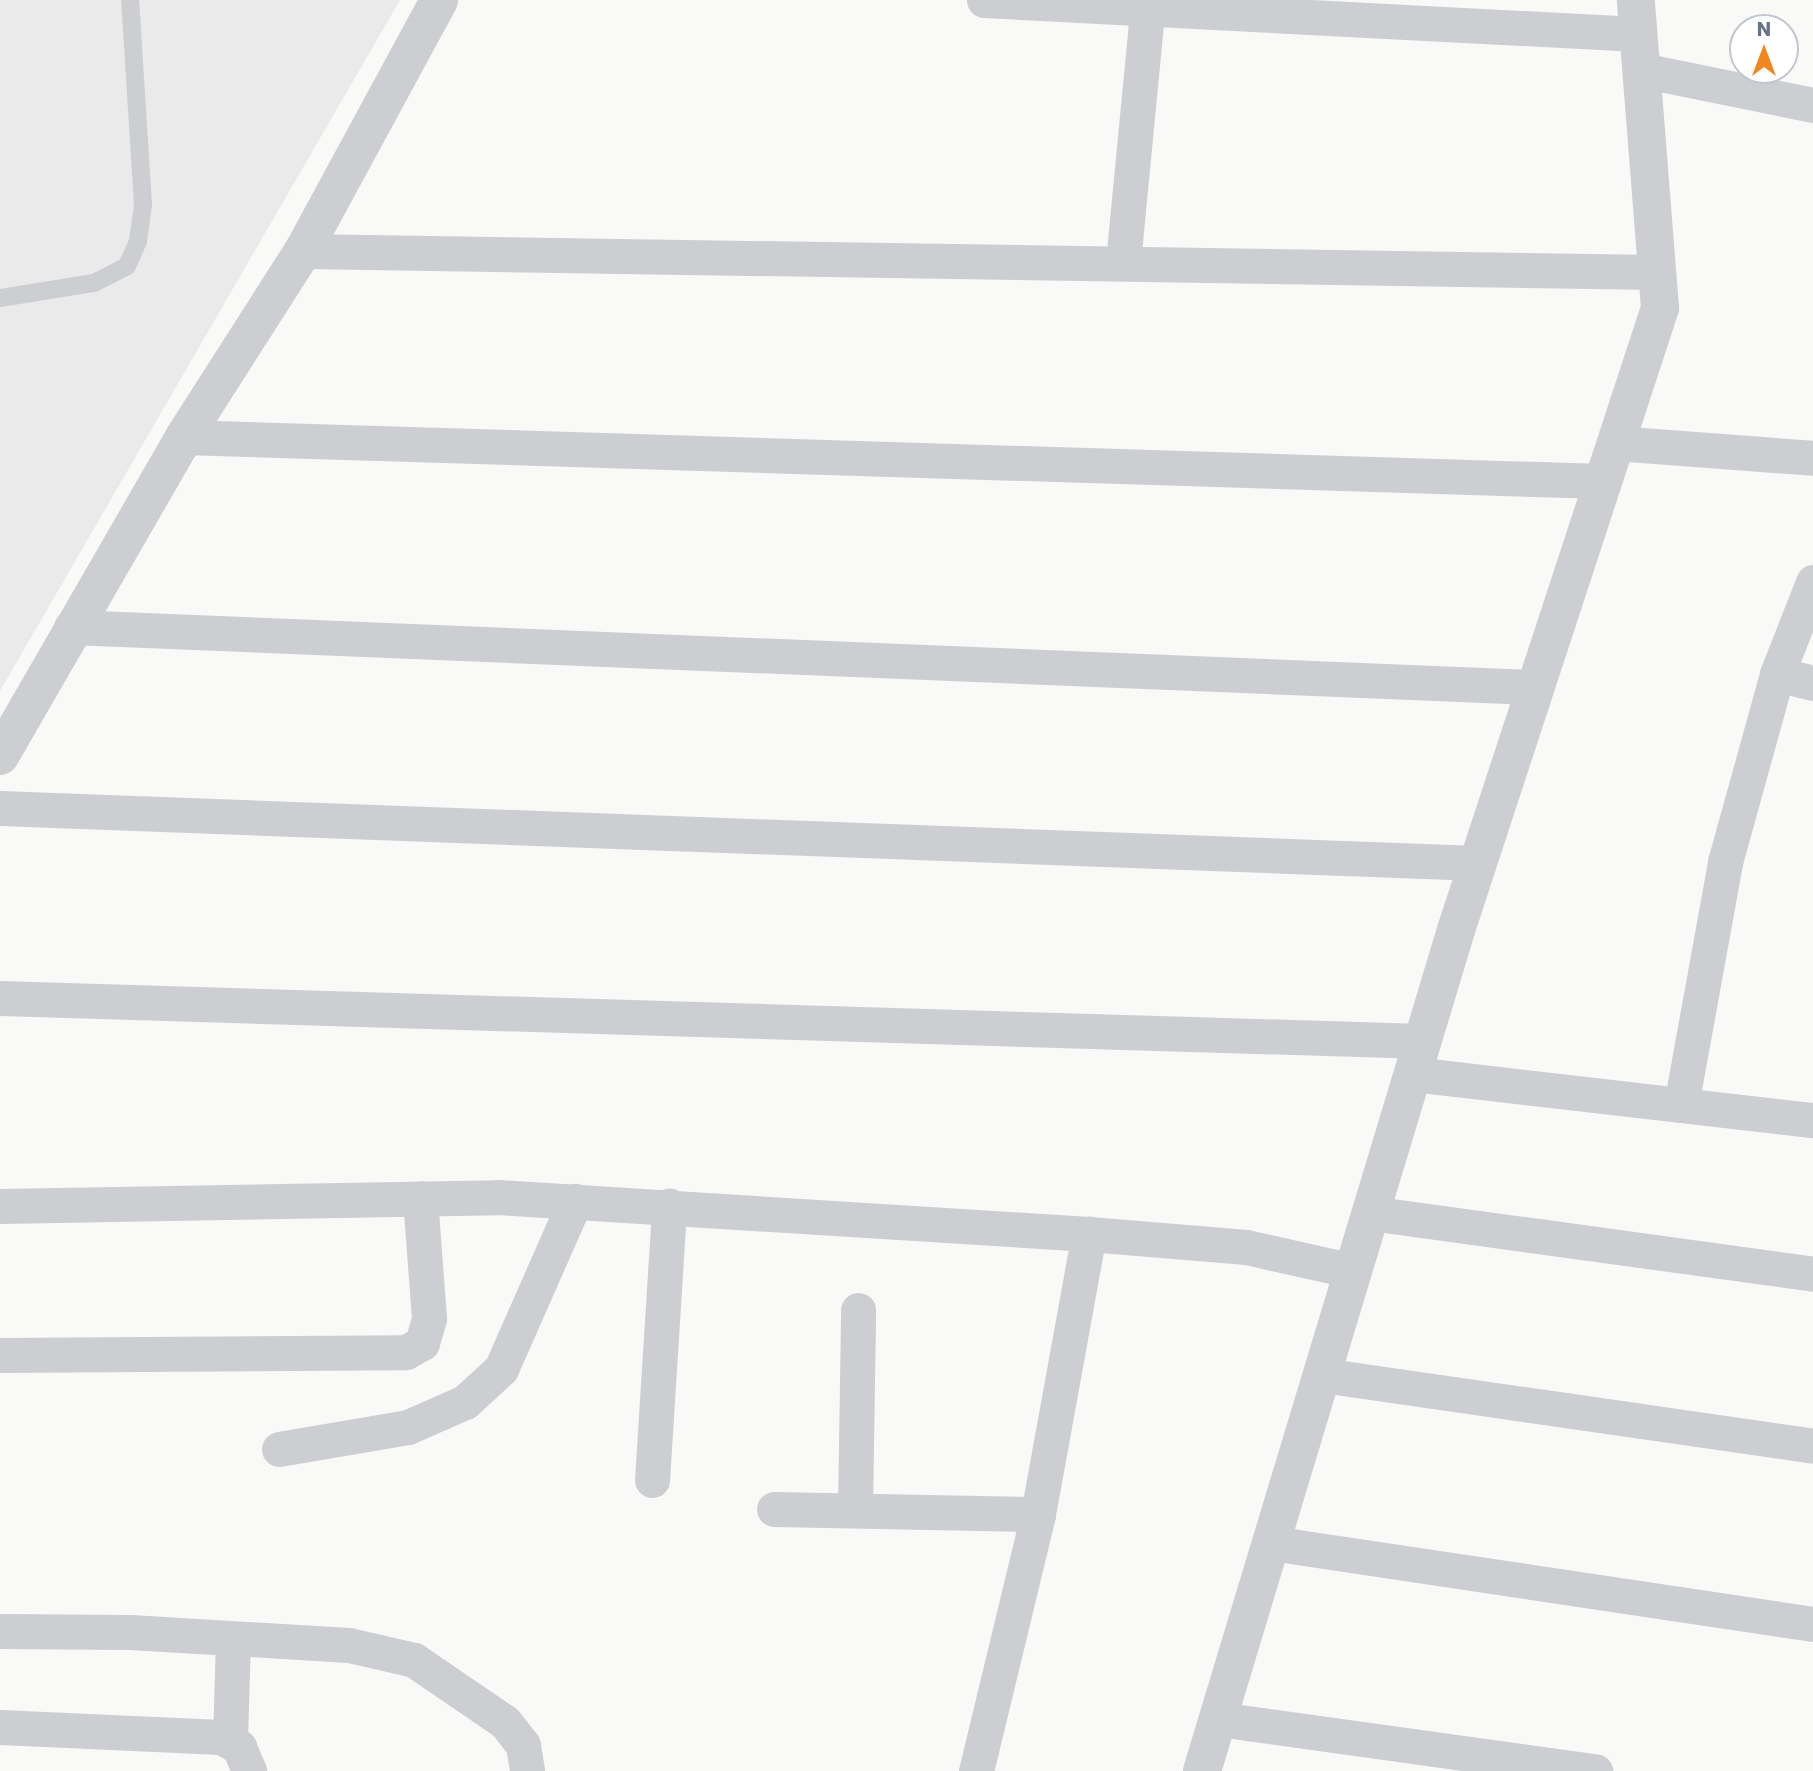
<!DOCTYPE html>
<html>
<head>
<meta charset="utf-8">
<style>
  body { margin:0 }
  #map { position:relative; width:1813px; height:1771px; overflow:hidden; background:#f9f9f7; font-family:Poppins,sans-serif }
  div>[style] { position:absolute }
  .built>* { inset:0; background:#eaeaea }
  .service>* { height:18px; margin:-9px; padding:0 9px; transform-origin:9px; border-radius:9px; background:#ccced2 }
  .minor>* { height:35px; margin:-17.5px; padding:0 17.5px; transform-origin:17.5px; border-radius:17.5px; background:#ccced2 }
  .tertiary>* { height:38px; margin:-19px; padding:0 19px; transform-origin:19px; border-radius:19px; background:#ccced2 }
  span { translate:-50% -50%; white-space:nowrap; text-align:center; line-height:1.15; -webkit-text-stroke:7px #fff; paint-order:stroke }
  .north { position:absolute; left:1729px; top:14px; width:70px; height:70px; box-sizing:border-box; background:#fff; border:2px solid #c2c6d0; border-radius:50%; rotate:0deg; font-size:19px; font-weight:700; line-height:28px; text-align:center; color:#66718a }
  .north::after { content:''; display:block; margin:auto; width:24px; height:32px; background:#f1861f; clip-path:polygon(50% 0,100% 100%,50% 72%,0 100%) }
</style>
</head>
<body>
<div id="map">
  <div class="built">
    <div style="clip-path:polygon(0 0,400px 0,0 691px)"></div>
  </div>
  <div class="service">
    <div style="left:0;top:298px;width:95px;rotate:-9.1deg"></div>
    <div style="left:94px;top:283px;width:37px;rotate:-27deg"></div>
    <div style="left:127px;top:266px;width:27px;rotate:-66deg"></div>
    <div style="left:138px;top:241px;width:36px;rotate:-82deg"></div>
    <div style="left:143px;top:205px;width:205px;rotate:-93.6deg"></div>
  </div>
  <div class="minor">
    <div style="left:984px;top:0;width:655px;rotate:2.98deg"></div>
    <div style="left:1641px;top:70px;width:176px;rotate:11.5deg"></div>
    <div style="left:303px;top:251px;width:1354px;rotate:0.89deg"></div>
    <div style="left:1123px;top:262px;width:263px;rotate:-84.5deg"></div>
    <div style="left:184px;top:437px;width:1420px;rotate:1.78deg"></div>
    <div style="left:1615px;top:443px;width:199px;rotate:4.3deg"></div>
    <div style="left:71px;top:627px;width:1466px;rotate:2.35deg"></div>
    <div style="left:1777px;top:674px;width:99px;rotate:-68.6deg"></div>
    <div style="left:0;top:808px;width:1479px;rotate:2.13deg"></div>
    <div style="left:0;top:998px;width:1424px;rotate:1.73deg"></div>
    <div style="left:1413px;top:1074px;width:403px;rotate:6.6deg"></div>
    <div style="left:1681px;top:1105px;width:247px;rotate:-79.7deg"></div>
    <div style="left:1725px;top:862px;width:195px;rotate:-74.5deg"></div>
    <div style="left:1777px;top:674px;width:37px;rotate:14deg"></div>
    <div style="left:0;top:1206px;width:498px;rotate:-1deg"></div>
    <div style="left:498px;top:1197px;width:592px;rotate:3.58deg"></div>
    <div style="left:1089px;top:1234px;width:158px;rotate:4.7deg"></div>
    <div style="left:1246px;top:1247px;width:110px;rotate:12.6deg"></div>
    <div style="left:1370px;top:1213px;width:447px;rotate:7.8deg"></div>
    <div style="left:0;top:1355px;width:406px;rotate:-0.4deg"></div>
    <div style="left:406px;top:1352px;width:18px;rotate:-29deg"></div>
    <div style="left:422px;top:1343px;width:26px;rotate:-74deg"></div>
    <div style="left:429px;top:1318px;width:120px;rotate:-94.3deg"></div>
    <div style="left:1322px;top:1375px;width:496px;rotate:8.2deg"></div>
    <div style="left:279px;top:1449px;width:131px;rotate:-9.7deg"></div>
    <div style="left:408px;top:1427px;width:62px;rotate:-23.7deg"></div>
    <div style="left:465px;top:1402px;width:49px;rotate:-42.5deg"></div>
    <div style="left:501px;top:1369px;width:184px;rotate:-66.2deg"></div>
    <div style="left:652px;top:1480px;width:275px;rotate:-86.4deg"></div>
    <div style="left:774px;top:1509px;width:264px;rotate:1.1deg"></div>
    <div style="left:855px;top:1510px;width:200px;rotate:-89.1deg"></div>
    <div style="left:1271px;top:1543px;width:548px;rotate:8.5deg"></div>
    <div style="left:0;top:1631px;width:130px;rotate:0.4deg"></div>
    <div style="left:130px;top:1632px;width:219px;rotate:3.4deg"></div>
    <div style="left:349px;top:1645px;width:67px;rotate:13deg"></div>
    <div style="left:414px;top:1660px;width:110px;rotate:34.3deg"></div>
    <div style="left:505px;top:1722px;width:29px;rotate:52deg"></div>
    <div style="left:523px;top:1745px;width:26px;rotate:81deg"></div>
    <div style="left:1218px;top:1719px;width:381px;rotate:7.9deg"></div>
    <div style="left:0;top:1727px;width:221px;rotate:2.6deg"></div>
    <div style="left:221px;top:1737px;width:21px;rotate:29deg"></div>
    <div style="left:239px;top:1747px;width:26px;rotate:67deg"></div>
    <div style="left:230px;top:1740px;width:101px;rotate:-88.3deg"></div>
    <div style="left:976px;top:1771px;width:264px;rotate:-76.4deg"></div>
    <div style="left:1038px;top:1514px;width:285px;rotate:-79.7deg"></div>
  </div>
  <div class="tertiary">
    <div style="left:0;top:756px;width:368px;rotate:-60deg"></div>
    <div style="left:184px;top:437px;width:221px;rotate:-57.4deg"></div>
    <div style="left:303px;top:251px;width:285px;rotate:-61.5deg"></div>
    <div style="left:1202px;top:1771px;width:879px;rotate:-73.19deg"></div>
    <div style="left:1456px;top:930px;width:655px;rotate:-71.84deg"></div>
    <div style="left:1660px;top:308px;width:309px;rotate:-94.5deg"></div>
  </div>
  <div class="north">N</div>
</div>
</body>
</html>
